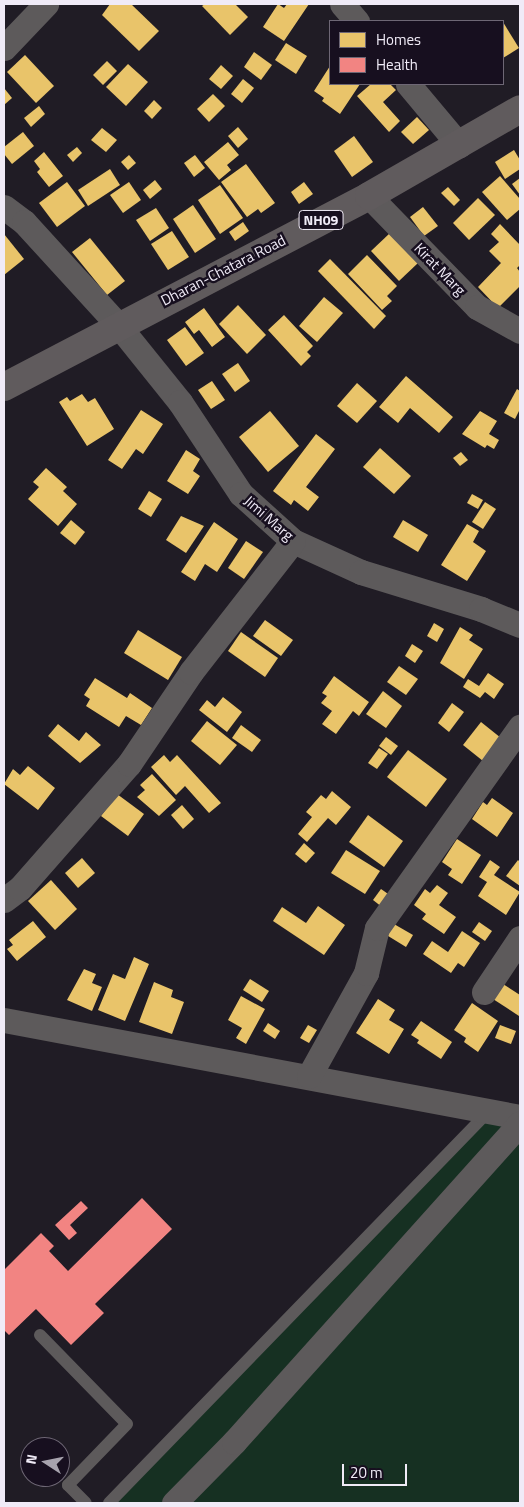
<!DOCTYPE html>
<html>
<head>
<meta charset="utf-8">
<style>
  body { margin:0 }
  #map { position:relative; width:524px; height:1507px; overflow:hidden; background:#201c25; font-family:"Titillium Web",sans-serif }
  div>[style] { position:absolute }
  .green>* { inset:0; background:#163022 }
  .homes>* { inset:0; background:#e9c46a }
  .health>* { inset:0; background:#f28482 }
  .lane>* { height:12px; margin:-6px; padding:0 6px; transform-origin:6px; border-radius:6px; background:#5d5a5b }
  .street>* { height:25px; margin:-12.5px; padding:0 12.5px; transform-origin:12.5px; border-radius:12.5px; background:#5d5a5b }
  .primary>* { height:28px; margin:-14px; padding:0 14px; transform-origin:14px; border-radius:14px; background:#605b5d }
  span { translate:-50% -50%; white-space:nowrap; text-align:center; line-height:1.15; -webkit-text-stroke:5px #170f1f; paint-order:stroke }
  .shield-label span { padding:1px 4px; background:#170f1f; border:1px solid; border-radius:4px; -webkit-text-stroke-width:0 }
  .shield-label { font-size:14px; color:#f0ebf7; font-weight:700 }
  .street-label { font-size:15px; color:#f0ebf7 }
  .frame { position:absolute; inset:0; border:5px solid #f0ebf7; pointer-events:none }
  .legend { position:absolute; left:329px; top:20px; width:175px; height:65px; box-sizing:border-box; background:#170f1f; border:1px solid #6e6775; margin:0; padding:6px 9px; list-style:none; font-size:15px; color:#f0ebf7 }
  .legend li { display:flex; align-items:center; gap:10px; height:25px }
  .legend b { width:25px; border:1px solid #6e6775 }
  .north { position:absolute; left:20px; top:1437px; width:50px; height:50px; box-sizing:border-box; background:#170f1f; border:1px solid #6e6775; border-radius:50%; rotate:281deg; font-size:14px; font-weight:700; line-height:20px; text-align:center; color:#f0ebf7 }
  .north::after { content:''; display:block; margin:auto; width:18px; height:22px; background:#a7a3ae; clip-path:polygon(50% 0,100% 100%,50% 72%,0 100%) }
  .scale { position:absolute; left:342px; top:1464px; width:65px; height:22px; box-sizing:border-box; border:2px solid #f0ebf7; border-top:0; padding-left:6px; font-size:15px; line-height:18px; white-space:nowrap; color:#f0ebf7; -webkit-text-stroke:4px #170f1f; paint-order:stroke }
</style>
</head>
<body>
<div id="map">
  <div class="green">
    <div style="clip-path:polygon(488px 1112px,520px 1117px,520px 1503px,109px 1503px)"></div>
  </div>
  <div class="homes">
    <div style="clip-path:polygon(110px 4px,131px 4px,159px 31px,139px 51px,102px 15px)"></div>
    <div style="clip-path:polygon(205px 4px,235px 4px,248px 17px,230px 35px,202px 6px)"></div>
    <div style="clip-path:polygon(278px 4px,284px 8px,287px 4px,309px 4px,284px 41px,263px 27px)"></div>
    <div style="clip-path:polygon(503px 22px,519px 48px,503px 58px)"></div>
    <div style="clip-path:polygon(286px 43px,307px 56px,296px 74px,275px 60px)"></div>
    <div style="clip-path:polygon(254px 52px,272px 65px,261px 80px,244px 67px)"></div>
    <div style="clip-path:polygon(25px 55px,54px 86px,36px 103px,7px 72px)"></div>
    <div style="clip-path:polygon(107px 61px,117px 71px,103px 85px,93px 75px)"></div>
    <div style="clip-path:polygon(128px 64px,148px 82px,126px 106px,106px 87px)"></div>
    <div style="clip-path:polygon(221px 65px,233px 76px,221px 89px,209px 79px)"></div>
    <div style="clip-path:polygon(330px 66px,330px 84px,360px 84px,340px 114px,322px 101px,324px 98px,314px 91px)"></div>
    <div style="clip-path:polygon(243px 79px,254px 88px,242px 103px,231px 94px)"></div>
    <div style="clip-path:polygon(371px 84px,390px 84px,396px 90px,383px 102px,400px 121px,389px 132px,357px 96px)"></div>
    <div style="clip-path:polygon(4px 88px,12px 98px,4px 105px)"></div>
    <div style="clip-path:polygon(213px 94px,225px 106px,209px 122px,197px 109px)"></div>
    <div style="clip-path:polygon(154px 100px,162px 108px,152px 119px,144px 111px)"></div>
    <div style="clip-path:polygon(39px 106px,45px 114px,31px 127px,24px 118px)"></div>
    <div style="clip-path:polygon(417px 117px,429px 130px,413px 144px,401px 132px)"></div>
    <div style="clip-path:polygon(238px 127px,248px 139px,238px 148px,228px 136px)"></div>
    <div style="clip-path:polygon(102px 128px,117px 140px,106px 152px,91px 140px)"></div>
    <div style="clip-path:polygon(23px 132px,34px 146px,12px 164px,4px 154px,4px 147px)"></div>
    <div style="clip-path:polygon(354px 136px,373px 162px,352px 177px,334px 151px)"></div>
    <div style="clip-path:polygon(228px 142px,239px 155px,227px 165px,231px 170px,219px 180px,204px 162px)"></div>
    <div style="clip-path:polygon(77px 147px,82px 153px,73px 162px,67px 155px)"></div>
    <div style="clip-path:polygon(514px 150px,520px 160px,520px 169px,505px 179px,495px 162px)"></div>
    <div style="clip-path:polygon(44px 152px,63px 176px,49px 187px,37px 172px,40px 169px,34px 161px)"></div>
    <div style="clip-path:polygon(129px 155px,136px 163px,128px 170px,121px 162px)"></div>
    <div style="clip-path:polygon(195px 155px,205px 168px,194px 177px,184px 163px)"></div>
    <div style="clip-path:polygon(246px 164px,275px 203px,261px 213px,258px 209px,247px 217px,221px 182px)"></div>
    <div style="clip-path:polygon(110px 169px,120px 185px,88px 206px,78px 190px)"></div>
    <div style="clip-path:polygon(500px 176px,520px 199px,520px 209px,507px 220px,482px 192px)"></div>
    <div style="clip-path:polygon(520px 178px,520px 195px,512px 184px)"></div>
    <div style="clip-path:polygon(155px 180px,162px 189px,150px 199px,143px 190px)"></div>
    <div style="clip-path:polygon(67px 182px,85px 206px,57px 227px,39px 203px)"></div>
    <div style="clip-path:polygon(129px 182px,141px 200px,123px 213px,110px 195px)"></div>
    <div style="clip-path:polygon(304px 182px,313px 194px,299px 204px,291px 192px)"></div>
    <div style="clip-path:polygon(220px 185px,243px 218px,220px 234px,198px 200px)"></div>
    <div style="clip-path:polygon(448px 187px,460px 200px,454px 206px,441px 193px)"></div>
    <div style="clip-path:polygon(478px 198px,495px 215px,469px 240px,453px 223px)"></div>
    <div style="clip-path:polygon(193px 205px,216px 239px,195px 253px,173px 219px)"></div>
    <div style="clip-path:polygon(423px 207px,438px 226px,424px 236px,410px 217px)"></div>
    <div style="clip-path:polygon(156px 208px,169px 228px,150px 241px,136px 220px)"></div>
    <div style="clip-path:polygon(243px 222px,249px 231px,235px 241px,229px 232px)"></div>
    <div style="clip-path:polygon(500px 224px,520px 245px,520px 265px,517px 268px,520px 272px,520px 286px,498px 308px,478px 287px,501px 263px,489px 251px,499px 242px,491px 234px)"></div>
    <div style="clip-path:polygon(172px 231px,189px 257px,168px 270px,151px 244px)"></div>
    <div style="clip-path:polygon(390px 233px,418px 263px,399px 281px,371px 251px)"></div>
    <div style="clip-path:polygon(4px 234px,24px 259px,4px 275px)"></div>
    <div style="clip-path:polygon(90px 238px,125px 281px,107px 295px,72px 252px)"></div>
    <div style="clip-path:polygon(367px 255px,397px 286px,387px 296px,392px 301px,382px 310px,348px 274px)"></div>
    <div style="clip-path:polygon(330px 259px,386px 316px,374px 329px,318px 271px)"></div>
    <div style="clip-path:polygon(324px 297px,343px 313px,317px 342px,299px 326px)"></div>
    <div style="clip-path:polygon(238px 305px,266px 335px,247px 354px,219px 324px)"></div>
    <div style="clip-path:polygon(204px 308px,225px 337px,212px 347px,199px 330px,194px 334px,185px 322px)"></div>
    <div style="clip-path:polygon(284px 315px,313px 346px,307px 352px,311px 356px,301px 366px,268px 330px)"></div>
    <div style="clip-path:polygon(185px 327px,204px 353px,186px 366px,167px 340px)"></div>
    <div style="clip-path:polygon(238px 363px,250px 381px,235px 392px,222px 374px)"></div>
    <div style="clip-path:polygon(406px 376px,453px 417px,439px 433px,410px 408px,398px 423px,379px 407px)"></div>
    <div style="clip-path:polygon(212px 381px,225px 400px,211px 409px,198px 390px)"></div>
    <div style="clip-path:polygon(357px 383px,377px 401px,357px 423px,337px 406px)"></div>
    <div style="clip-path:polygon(517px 389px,520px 391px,520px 409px,515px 419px,504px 413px)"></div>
    <div style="clip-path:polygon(82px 394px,88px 402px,95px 398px,114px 429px,87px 446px,59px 402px,67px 397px,70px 401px)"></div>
    <div style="clip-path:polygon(141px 410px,163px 424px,143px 454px,136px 449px,122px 469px,108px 460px)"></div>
    <div style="clip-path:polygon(270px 411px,299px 446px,268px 472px,239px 437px)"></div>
    <div style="clip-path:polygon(480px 411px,497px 421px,489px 434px,499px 440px,494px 449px,487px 445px,485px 448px,462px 434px)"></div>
    <div style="clip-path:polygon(316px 434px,335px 449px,306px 487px,319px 497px,308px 511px,294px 500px,291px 505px,273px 491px)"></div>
    <div style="clip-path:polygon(380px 448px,411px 476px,394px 494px,363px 467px)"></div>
    <div style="clip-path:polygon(186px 450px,200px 459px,193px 471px,200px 476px,188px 494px,167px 481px)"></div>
    <div style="clip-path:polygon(461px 452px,468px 460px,460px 466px,453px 458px)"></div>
    <div style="clip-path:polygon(46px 468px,67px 487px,63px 491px,77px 504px,58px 526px,28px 499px,39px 487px,33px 482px)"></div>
    <div style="clip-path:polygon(149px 491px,162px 499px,151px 517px,138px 509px)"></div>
    <div style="clip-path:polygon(472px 494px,483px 500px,478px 509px,467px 503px)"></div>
    <div style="clip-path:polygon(485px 502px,496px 509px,483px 529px,472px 522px)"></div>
    <div style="clip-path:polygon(181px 516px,204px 526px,186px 553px,166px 540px)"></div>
    <div style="clip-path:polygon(71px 520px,85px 532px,75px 545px,60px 533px)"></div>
    <div style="clip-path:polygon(403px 520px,428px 535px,418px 552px,393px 537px)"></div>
    <div style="clip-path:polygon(214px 522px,238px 539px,217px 572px,205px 564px,195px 581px,181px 572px)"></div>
    <div style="clip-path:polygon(467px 524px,479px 531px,473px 542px,486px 551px,467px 581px,441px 565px)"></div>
    <div style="clip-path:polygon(246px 541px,263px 552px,244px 579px,228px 568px)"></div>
    <div style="clip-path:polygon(265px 620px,293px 640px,281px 656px,253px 636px)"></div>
    <div style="clip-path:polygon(434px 623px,444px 629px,437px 642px,427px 636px)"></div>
    <div style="clip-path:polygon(460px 627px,473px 635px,469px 640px,483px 649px,464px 679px,440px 663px)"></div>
    <div style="clip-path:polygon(138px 630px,182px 657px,168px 680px,124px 653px)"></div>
    <div style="clip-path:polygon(241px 632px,278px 658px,265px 677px,228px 651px)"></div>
    <div style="clip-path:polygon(412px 644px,423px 651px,415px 663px,405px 656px)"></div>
    <div style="clip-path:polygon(399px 666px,418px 679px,406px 695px,387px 682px)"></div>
    <div style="clip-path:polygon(488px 673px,504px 684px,494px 699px,485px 692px,480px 698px,463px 687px,468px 679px,479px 686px)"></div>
    <div style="clip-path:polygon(334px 676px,369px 702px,359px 716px,353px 711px,336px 734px,322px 724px,332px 711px,321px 703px,327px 696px,322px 693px)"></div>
    <div style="clip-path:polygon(95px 678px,127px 698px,130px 693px,152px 708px,141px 725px,126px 716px,119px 727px,86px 706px,90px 699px,84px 695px)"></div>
    <div style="clip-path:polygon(383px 691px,402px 706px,386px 728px,366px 714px)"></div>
    <div style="clip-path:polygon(223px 697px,242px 712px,227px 732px,199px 710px,207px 700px,215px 707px)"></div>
    <div style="clip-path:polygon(452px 703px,464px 712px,449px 732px,438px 723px)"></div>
    <div style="clip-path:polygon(207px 721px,237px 745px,220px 765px,191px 741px)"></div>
    <div style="clip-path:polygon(481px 722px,501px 738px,483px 761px,463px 745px)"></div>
    <div style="clip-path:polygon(58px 724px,79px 741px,86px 732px,101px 745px,80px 763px,48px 736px)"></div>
    <div style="clip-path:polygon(241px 725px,261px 740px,252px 752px,232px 738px)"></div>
    <div style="clip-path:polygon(386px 737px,398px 746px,391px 755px,379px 746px)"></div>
    <div style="clip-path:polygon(379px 748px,388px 754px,377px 769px,368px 763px)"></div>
    <div style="clip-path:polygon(408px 750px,447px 779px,426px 807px,387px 777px)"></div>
    <div style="clip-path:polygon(164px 755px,170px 762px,177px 755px,221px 803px,209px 813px,185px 786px,176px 795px,151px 767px)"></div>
    <div style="clip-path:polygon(28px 766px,55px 788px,38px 810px,4px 784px,13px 769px,20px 775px)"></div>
    <div style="clip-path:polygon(152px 774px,176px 800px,159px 816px,137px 797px,145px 790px,140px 785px)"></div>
    <div style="clip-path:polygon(332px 791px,351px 807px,336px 825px,328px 818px,307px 842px,298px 834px,312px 817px,306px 812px,321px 795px,326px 799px)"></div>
    <div style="clip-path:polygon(117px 794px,144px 814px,128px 836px,101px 816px)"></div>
    <div style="clip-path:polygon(492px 798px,513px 813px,497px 837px,472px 819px,483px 802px,487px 805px)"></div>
    <div style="clip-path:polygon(182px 805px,194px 819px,183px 829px,171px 815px)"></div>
    <div style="clip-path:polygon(368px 815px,403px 841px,384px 867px,349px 842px)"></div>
    <div style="clip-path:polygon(457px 839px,481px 855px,462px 884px,448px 875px,452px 869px,442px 862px)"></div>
    <div style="clip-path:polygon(304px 843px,315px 853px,306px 863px,295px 854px)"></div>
    <div style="clip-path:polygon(346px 850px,380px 871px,365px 894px,331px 873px)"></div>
    <div style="clip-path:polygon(82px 858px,95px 873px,78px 888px,65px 873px)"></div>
    <div style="clip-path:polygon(490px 860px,500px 867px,494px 875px,520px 892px,506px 915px,478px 896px,487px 882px,479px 877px)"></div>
    <div style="clip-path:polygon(518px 860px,520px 862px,520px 886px,506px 876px)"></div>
    <div style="clip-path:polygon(51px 880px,77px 909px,55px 930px,28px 901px)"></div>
    <div style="clip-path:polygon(437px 885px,448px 893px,439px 905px,456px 917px,444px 934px,422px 919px,426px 914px,414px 905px,425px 889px,430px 893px)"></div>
    <div style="clip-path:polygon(381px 889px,391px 896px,382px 907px,373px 900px)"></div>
    <div style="clip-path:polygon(318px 906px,345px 925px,324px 955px,273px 921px,282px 907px,306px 923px)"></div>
    <div style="clip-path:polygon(387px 920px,413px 935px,406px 947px,380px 931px)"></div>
    <div style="clip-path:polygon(33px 921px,46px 937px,17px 961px,7px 949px,13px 945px,9px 940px)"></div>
    <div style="clip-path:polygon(479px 922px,492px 931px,485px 941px,472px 932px)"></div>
    <div style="clip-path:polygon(462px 931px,480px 943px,464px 967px,458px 963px,451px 973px,423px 954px,432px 941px,448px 952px)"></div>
    <div style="clip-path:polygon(134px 957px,149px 964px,125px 1021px,98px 1010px,113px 974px,125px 979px)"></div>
    <div style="clip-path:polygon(84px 969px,96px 974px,92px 983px,102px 987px,92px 1011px,67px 1000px)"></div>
    <div style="clip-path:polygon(250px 979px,269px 991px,262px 1002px,243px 990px)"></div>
    <div style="clip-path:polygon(154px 982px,173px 990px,171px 997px,184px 1002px,172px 1034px,139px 1022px)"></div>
    <div style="clip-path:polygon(503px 984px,520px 995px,519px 1016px,493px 999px)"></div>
    <div style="clip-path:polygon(241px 996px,265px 1009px,246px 1044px,236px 1038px,242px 1028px,228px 1020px)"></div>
    <div style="clip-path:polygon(378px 999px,395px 1010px,389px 1020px,404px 1029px,389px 1054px,356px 1033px)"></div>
    <div style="clip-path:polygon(472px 1003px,498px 1021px,478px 1052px,464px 1042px,466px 1038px,454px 1030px)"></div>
    <div style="clip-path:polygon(421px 1021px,452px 1042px,441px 1059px,417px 1043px,419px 1040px,411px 1035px)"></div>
    <div style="clip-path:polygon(268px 1023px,280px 1031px,275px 1039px,263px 1031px)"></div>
    <div style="clip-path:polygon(308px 1025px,317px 1030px,309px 1043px,300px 1038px)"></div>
    <div style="clip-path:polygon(500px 1025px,516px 1031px,511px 1044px,495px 1038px)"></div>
  </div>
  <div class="health">
    <div style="clip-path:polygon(142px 1198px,172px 1229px,95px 1304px,104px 1313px,71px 1345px,36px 1309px,9px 1335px,4px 1330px,4px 1270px,41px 1233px,54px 1246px,49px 1251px,68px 1271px)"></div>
    <div style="clip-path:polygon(81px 1201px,88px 1208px,70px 1225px,77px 1233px,69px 1240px,55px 1225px)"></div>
  </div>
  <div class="lane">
    <div style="left:40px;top:1335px;width:124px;rotate:45.7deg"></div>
    <div style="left:127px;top:1424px;width:85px;rotate:134deg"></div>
    <div style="left:68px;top:1485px;width:25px;rotate:45deg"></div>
    <div style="left:109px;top:1503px;width:545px;rotate:-45.89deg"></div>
  </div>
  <div class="street">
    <div style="left:342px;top:4px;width:23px;rotate:49deg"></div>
    <div style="left:4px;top:48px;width:61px;rotate:-46.3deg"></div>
    <div style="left:408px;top:84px;width:80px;rotate:50.1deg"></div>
    <div style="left:369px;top:196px;width:155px;rotate:45.8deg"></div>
    <div style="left:477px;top:307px;width:49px;rotate:29.2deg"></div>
    <div style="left:4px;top:207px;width:25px;rotate:37deg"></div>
    <div style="left:24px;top:222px;width:139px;rotate:47.6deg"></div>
    <div style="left:118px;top:325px;width:99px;rotate:51.2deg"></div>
    <div style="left:180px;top:402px;width:110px;rotate:56.5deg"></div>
    <div style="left:241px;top:494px;width:70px;rotate:42.1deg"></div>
    <div style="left:293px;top:541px;width:75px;rotate:24.5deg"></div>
    <div style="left:361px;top:572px;width:126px;rotate:17.1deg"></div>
    <div style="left:481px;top:609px;width:42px;rotate:22.3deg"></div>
    <div style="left:4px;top:900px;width:20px;rotate:-37deg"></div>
    <div style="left:20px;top:888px;width:165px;rotate:-48.7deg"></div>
    <div style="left:129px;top:764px;width:111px;rotate:-56deg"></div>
    <div style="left:191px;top:672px;width:166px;rotate:-52.1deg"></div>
    <div style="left:484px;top:992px;width:65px;rotate:-56.3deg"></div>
    <div style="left:4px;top:1020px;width:525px;rotate:10.65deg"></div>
    <div style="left:309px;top:1076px;width:118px;rotate:-61deg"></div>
    <div style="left:366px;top:973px;width:46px;rotate:-76.3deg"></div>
    <div style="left:377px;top:928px;width:247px;rotate:-54.6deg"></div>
    <div style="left:174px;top:1503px;width:86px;rotate:-45.5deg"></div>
    <div style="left:234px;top:1442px;width:428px;rotate:-48.1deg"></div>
  </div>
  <div class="primary">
    <div style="left:4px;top:387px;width:412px;rotate:-27.6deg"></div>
    <div style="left:369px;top:196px;width:174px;rotate:-29.9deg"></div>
  </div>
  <div class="shield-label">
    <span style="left:321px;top:220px">NH09</span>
  </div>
  <div class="street-label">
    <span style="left:440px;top:269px;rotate:46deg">Kirat Marg</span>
    <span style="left:223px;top:270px;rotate:-27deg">Dharan-Chatara Road</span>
    <span style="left:269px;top:518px;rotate:41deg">Jimi Marg</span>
  </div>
  <div class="frame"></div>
  <ul class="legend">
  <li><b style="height:14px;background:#e9c46a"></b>Homes</li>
  <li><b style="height:14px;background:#f28482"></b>Health</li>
  </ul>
  <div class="north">N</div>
  <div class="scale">20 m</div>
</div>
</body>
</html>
